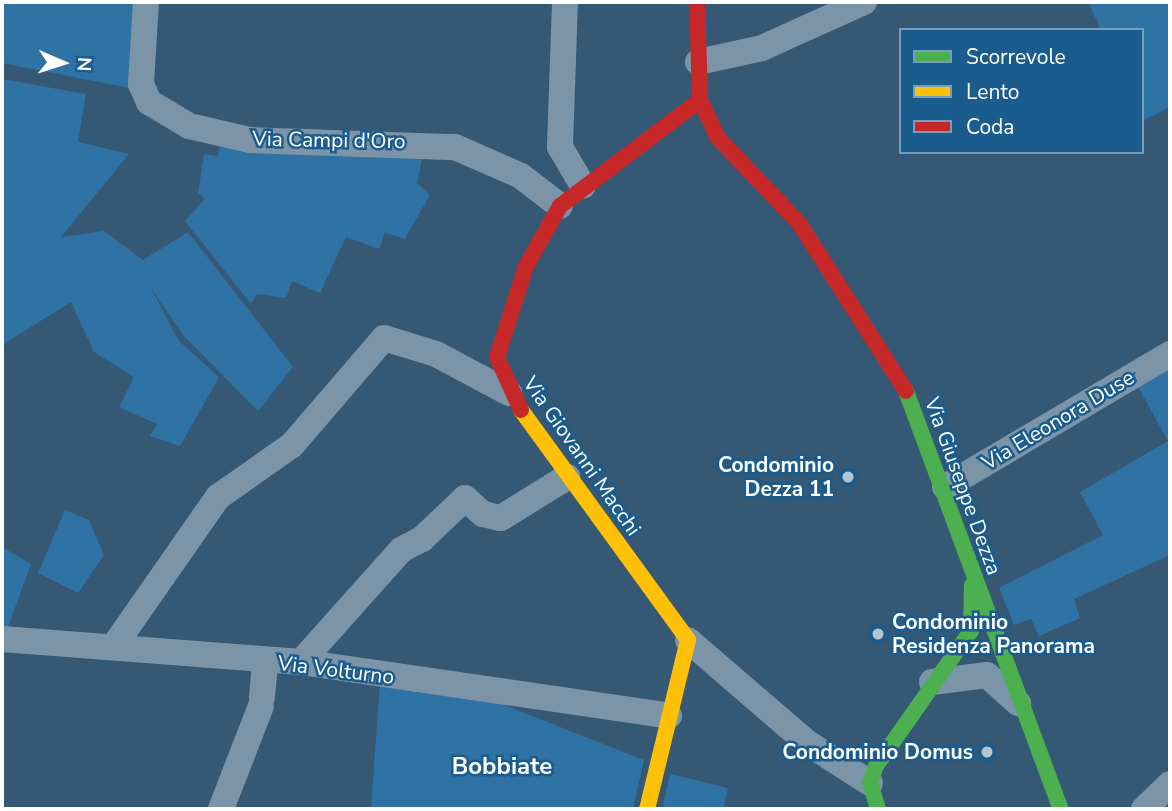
<!DOCTYPE html>
<html>
<head>
<meta charset="utf-8">
<style>
  body { margin:0 }
  #map { position:relative; width:1172px; height:811px; overflow:hidden; background:#355874; font-family:"Nunito Sans",sans-serif }
  div>[style] { position:absolute }
  .green>* { inset:0; background:#2f72a4 }
  .street>* { height:26px; margin:-13px; padding:0 13px; transform-origin:13px; border-radius:13px; background:#7c94a7 }
  .fast>* { height:16px; margin:-8px; padding:0 8px; transform-origin:8px; border-radius:8px; background:#4caf50 }
  .slow>* { height:16px; margin:-8px; padding:0 8px; transform-origin:8px; border-radius:8px; background:#ffc107 }
  .jam>* { height:16px; margin:-8px; padding:0 8px; transform-origin:8px; border-radius:8px; background:#c62828 }
  .dots>* { width:19px; height:19px; translate:-50% -50%; box-sizing:border-box; border:4px solid #1b5c8e; border-radius:50% }
  span { translate:-50% -50%; white-space:nowrap; text-align:center; line-height:1.15; -webkit-text-stroke:5px #1b5c8e; paint-order:stroke }
  .street-label { font-size:21px; color:#fff }
  .poi-label { font-size:21px; color:#fff; font-weight:700 }
  .right { translate:-100% -50%; text-align:right }
  .left { translate:0 -50%; text-align:left }
  .quarter-label { font-size:24px; color:#fff; font-weight:700 }
  .frame { position:absolute; inset:0; border:4px solid #fff; pointer-events:none }
  .legend { position:absolute; left:899px; top:28px; width:245px; height:126px; box-sizing:border-box; background:#1b5c8e; border:2px solid #769dbb; margin:0; padding:9px 12px; list-style:none; font-size:21px; color:#fff }
  .legend li { display:flex; align-items:center; gap:14px; height:35px }
  .legend b { width:35px; border:2px solid #769dbb }
  .north { position:absolute; left:28px; top:28px; width:70px; height:70px; -webkit-text-stroke:5px #1b5c8e; paint-order:stroke; rotate:93deg; font-size:19px; font-weight:700; line-height:28px; text-align:center; color:#fff }
  .north::after { content:''; display:block; margin:auto; width:24px; height:32px; background:#fff; clip-path:polygon(50% 0,100% 100%,50% 72%,0 100%) }
</style>
</head>
<body>
<div id="map">
  <div class="green">
    <div style="clip-path:polygon(2px 2px,137px 2px,130px 47px,134px 89px,2px 63px)"></div>
    <div style="clip-path:polygon(1088px 2px,1170px 2px,1170px 107px,1142px 121px,1142px 30px,1101px 30px)"></div>
    <div style="clip-path:polygon(2px 79px,86px 94px,78px 142px,129px 154px,61px 237px,104px 231px,143px 260px,188px 232px,293px 367px,258px 411px,183px 335px,151px 288px,179px 341px,219px 377px,180px 446px,150px 436px,157px 424px,119px 407px,134px 377px,94px 352px,71px 302px,2px 345px)"></div>
    <div style="clip-path:polygon(220px 145px,423px 154px,417px 183px,430px 195px,405px 239px,385px 233px,379px 249px,346px 237px,320px 293px,292px 281px,286px 298px,257px 294px,251px 304px,185px 221px,205px 199px,198px 193px,204px 154px,218px 156px)"></div>
    <div style="clip-path:polygon(1170px 366px,1170px 555px,1074px 599px,1080px 618px,1039px 636px,1031px 619px,1014px 625px,999px 588px,1103px 535px,1080px 492px,1168px 441px,1137px 385px)"></div>
    <div style="clip-path:polygon(65px 510px,89px 520px,104px 555px,78px 593px,38px 573px)"></div>
    <div style="clip-path:polygon(2px 547px,31px 564px,8px 627px,2px 627px)"></div>
    <div style="clip-path:polygon(380px 681px,479px 695px,644px 760px,633px 809px,371px 809px)"></div>
    <div style="clip-path:polygon(670px 774px,728px 788px,723px 809px,662px 809px)"></div>
  </div>
  <div class="street">
    <div style="left:146px;top:2px;width:82px;rotate:93.5deg"></div>
    <div style="left:141px;top:84px;width:20px;rotate:66deg"></div>
    <div style="left:149px;top:102px;width:47px;rotate:31deg"></div>
    <div style="left:189px;top:126px;width:63px;rotate:12.9deg"></div>
    <div style="left:250px;top:140px;width:205px;rotate:2deg"></div>
    <div style="left:455px;top:147px;width:72px;rotate:23.7deg"></div>
    <div style="left:521px;top:176px;width:49px;rotate:37.6deg"></div>
    <div style="left:565px;top:2px;width:145px;rotate:92deg"></div>
    <div style="left:560px;top:147px;width:45px;rotate:59.5deg"></div>
    <div style="left:698px;top:62px;width:66px;rotate:-12.3deg"></div>
    <div style="left:762px;top:48px;width:112px;rotate:-24.3deg"></div>
    <div style="left:945px;top:487px;width:261px;rotate:-30.6deg"></div>
    <div style="left:2px;top:639px;width:300px;rotate:4.4deg"></div>
    <div style="left:301px;top:662px;width:372px;rotate:8.3deg"></div>
    <div style="left:688px;top:640px;width:156px;rotate:40.8deg"></div>
    <div style="left:806px;top:742px;width:76px;rotate:32.6deg"></div>
    <div style="left:114px;top:646px;width:182px;rotate:-55.1deg"></div>
    <div style="left:218px;top:497px;width:90px;rotate:-35.1deg"></div>
    <div style="left:292px;top:445px;width:141px;rotate:-49.3deg"></div>
    <div style="left:384px;top:338px;width:54px;rotate:17.1deg"></div>
    <div style="left:436px;top:354px;width:83px;rotate:28.1deg"></div>
    <div style="left:301px;top:662px;width:150px;rotate:-48.2deg"></div>
    <div style="left:401px;top:550px;width:24px;rotate:-28deg"></div>
    <div style="left:422px;top:539px;width:59px;rotate:-43.6deg"></div>
    <div style="left:465px;top:498px;width:24px;rotate:42deg"></div>
    <div style="left:483px;top:514px;width:18px;rotate:13deg"></div>
    <div style="left:501px;top:518px;width:78px;rotate:-31.8deg"></div>
    <div style="left:932px;top:682px;width:55px;rotate:-7.3deg"></div>
    <div style="left:987px;top:675px;width:42px;rotate:42.1deg"></div>
    <div style="left:262px;top:697px;width:36px;rotate:-85deg"></div>
    <div style="left:221px;top:809px;width:110px;rotate:-68.8deg"></div>
    <div style="left:1144px;top:809px;width:36px;rotate:-44deg"></div>
  </div>
  <div class="fast">
    <div style="left:906px;top:391px;width:446px;rotate:69.7deg"></div>
    <div style="left:878px;top:809px;width:27px;rotate:-107deg"></div>
    <div style="left:870px;top:783px;width:18px;rotate:-71deg"></div>
    <div style="left:876px;top:766px;width:165px;rotate:-54.9deg"></div>
    <div style="left:971px;top:631px;width:46px;rotate:-88.8deg"></div>
  </div>
  <div class="slow">
    <div style="left:521px;top:410px;width:284px;rotate:54deg"></div>
    <div style="left:688px;top:640px;width:174px;rotate:103.6deg"></div>
  </div>
  <div class="jam">
    <div style="left:697px;top:2px;width:98px;rotate:88.2deg"></div>
    <div style="left:700px;top:100px;width:42px;rotate:64.7deg"></div>
    <div style="left:718px;top:138px;width:117px;rotate:46.4deg"></div>
    <div style="left:799px;top:223px;width:199px;rotate:57.5deg"></div>
    <div style="left:521px;top:410px;width:58px;rotate:-114.4deg"></div>
    <div style="left:497px;top:357px;width:96px;rotate:-72.3deg"></div>
    <div style="left:526px;top:266px;width:69px;rotate:-60.5deg"></div>
    <div style="left:560px;top:206px;width:176px;rotate:-37.1deg"></div>
  </div>
  <div class="dots">
    <div style="left:848px;top:477px;background:#b8c5ce"></div>
    <div style="left:878px;top:634px;background:#b8c5ce"></div>
    <div style="left:987px;top:752px;background:#b8c5ce"></div>
  </div>
  <div class="street-label">
    <span style="left:329px;top:140px;rotate:1deg">Via Campi d'Oro</span>
    <span style="left:1058px;top:420px;rotate:-31deg">Via Eleonora Duse</span>
    <span style="left:582px;top:456px;rotate:55deg">Via Giovanni Macchi</span>
    <span style="left:963px;top:486px;rotate:70deg">Via Giuseppe Dezza</span>
    <span style="left:336px;top:670px;rotate:7deg">Via Volturno</span>
  </div>
  <div class="poi-label">
    <span class="right" style="left:834px;top:477px">Condominio<br>Dezza 11</span>
    <span class="left" style="left:892px;top:634px">Condominio<br>Residenza Panorama</span>
    <span class="right" style="left:973px;top:752px">Condominio Domus</span>
  </div>
  <div class="quarter-label">
    <span style="left:502px;top:767px">Bobbiate</span>
  </div>
  <div class="frame"></div>
  <ul class="legend">
  <li><b style="height:9px;background:#4caf50"></b>Scorrevole</li>
  <li><b style="height:9px;background:#ffc107"></b>Lento</li>
  <li><b style="height:9px;background:#c62828"></b>Coda</li>
  </ul>
  <div class="north">N</div>
</div>
</body>
</html>
